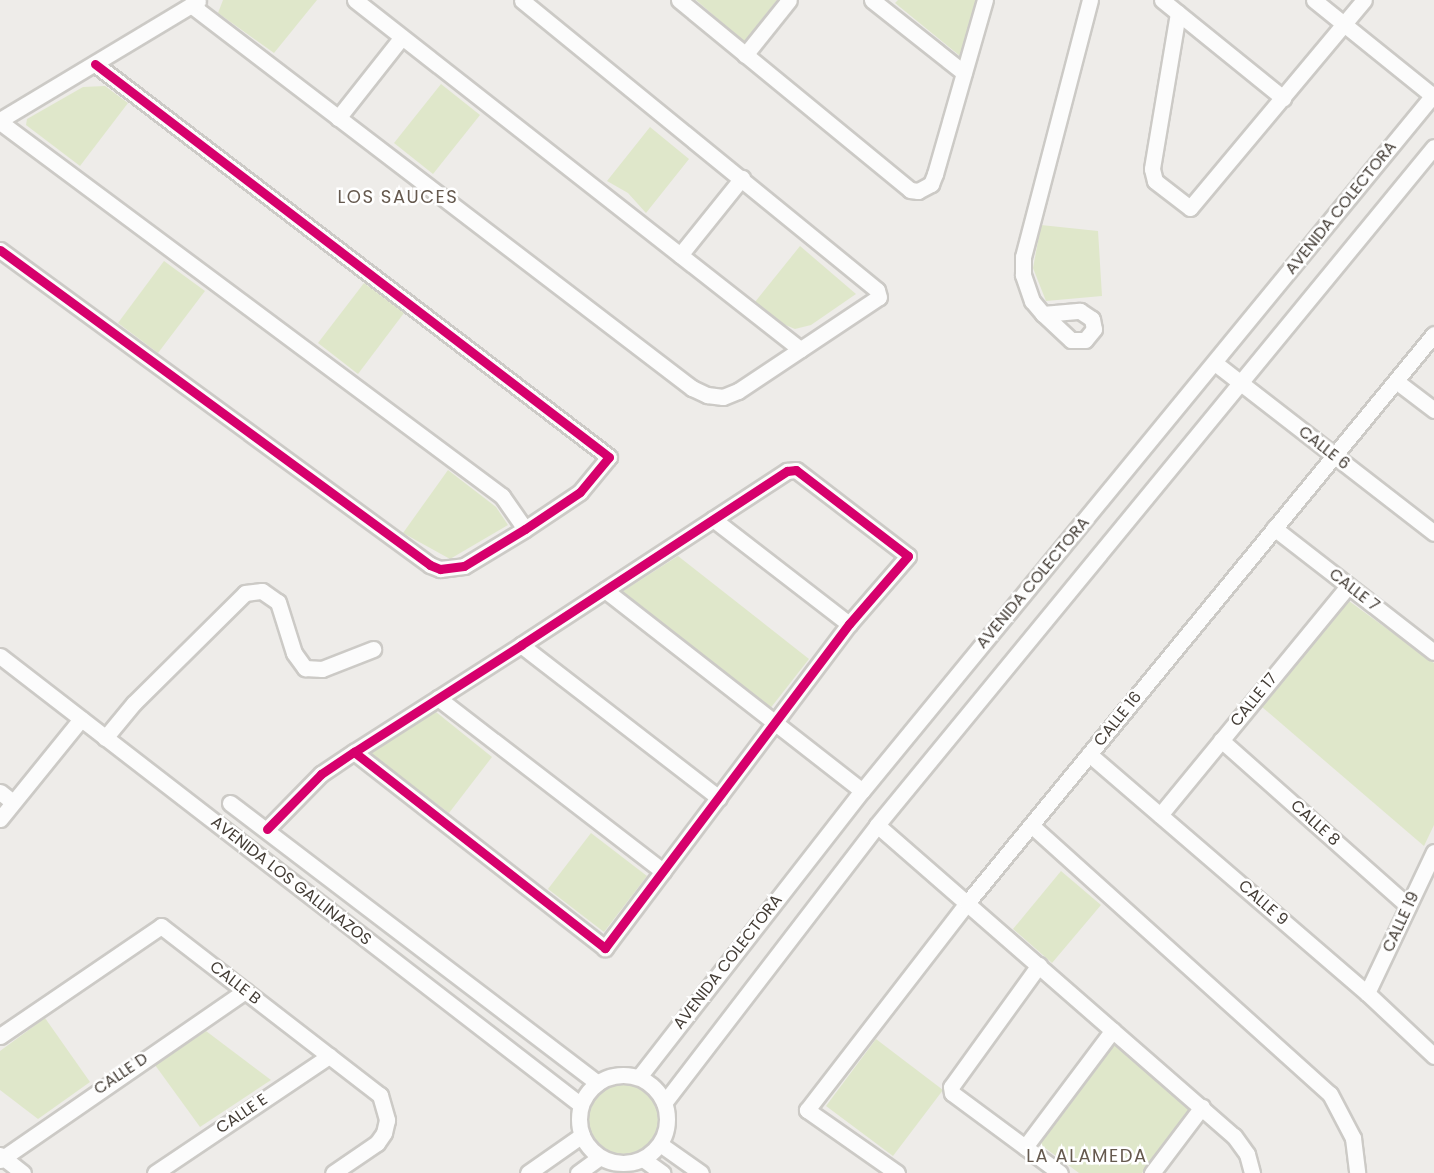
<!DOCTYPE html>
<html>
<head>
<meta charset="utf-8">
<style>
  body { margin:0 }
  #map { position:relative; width:1434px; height:1173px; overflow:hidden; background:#eeece9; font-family:Poppins,sans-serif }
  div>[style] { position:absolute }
  .green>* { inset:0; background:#dfe7ca }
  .round { border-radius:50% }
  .roads { filter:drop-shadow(2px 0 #cccac6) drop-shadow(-2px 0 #cccac6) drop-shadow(0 2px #cccac6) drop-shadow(0 -2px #cccac6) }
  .minor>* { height:15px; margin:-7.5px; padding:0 7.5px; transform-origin:7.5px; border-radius:7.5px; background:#fcfcfc }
  .minor>.ring { margin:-7.5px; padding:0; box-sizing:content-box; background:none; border:15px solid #fcfcfc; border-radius:50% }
  .cycleway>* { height:9px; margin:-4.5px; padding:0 4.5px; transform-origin:4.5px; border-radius:4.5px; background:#d6006c }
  span { translate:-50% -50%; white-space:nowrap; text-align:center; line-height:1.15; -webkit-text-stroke:5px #fff; paint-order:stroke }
  .street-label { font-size:16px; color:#433c35 }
  .neighbourhood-label { font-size:18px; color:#65594e; letter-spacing:1.5px }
</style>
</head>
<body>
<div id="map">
  <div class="green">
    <div style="clip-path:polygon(223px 0,317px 0,274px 53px,218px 13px)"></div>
    <div style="clip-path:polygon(696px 0,777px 0,744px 42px)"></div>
    <div style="clip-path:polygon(898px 0,976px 0,960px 56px,895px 3px)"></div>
    <div style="clip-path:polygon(441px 84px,480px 115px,433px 174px,394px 143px)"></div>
    <div style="clip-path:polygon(105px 86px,128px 103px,80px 166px,26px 125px,27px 119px,83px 87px)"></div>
    <div style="clip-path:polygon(650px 127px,689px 159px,646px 213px,628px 193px,607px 181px)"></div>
    <div style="clip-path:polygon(1041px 225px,1098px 231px,1102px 296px,1046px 301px,1033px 268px)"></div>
    <div style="clip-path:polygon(800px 246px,856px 294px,811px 325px,795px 329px,778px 322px,755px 302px)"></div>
    <div style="clip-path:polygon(164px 261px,205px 291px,158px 353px,118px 323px)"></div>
    <div style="clip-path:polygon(364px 283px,404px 313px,358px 374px,318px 343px)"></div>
    <div style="clip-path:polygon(448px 470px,496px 507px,508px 525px,450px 559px,403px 533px)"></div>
    <div style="clip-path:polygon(678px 556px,809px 659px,769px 710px,620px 593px)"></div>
    <div style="clip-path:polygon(1349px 601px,1434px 663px,1434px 825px,1424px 846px,1262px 707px)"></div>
    <div style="clip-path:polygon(436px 712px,492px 757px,449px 813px,369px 753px)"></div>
    <div style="clip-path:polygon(591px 833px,647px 876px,604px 932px,548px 889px)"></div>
    <div style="clip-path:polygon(1061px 871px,1101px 905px,1052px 963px,1013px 929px)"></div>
    <div style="clip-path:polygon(45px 1018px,90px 1082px,38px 1119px,0 1090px,0 1051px)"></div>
    <div style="clip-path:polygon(206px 1031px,271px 1080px,200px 1127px,155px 1065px)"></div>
    <div style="clip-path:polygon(876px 1039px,943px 1090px,893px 1156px,826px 1106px)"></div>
    <div style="clip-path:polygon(1112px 1042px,1190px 1109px,1142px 1173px,1079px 1173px,1037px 1142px)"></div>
    <div class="round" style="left:586px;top:1083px;width:74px;height:74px"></div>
  </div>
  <div class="roads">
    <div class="minor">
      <div style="left:355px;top:0;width:566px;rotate:38.11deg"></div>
      <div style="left:679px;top:0;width:299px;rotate:39.4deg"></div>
      <div style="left:910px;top:190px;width:8px;rotate:7deg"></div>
      <div style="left:918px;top:191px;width:15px;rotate:-28deg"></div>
      <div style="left:931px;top:184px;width:11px;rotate:-68deg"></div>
      <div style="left:935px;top:174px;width:181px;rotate:-74deg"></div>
      <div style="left:872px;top:0;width:117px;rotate:38.4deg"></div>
      <div style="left:1162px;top:0;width:156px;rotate:39deg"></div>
      <div style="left:1314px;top:0;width:154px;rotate:38.9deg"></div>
      <div style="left:191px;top:5px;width:631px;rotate:37.4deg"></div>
      <div style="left:692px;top:388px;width:17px;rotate:25deg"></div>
      <div style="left:707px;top:395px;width:16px;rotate:7deg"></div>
      <div style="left:723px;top:397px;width:16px;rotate:-22deg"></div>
      <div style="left:738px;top:391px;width:169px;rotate:-33.7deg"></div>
      <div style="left:879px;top:297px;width:7px;rotate:-106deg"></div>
      <div style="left:877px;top:290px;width:458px;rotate:-140.8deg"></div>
      <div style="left:1178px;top:13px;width:158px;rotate:99.5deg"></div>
      <div style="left:1152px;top:169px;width:12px;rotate:76deg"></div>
      <div style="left:1155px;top:181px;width:44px;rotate:37.6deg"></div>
      <div style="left:1190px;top:208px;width:271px;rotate:-50.1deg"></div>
      <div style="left:745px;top:55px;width:70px;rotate:-51.3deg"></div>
      <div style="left:338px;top:118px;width:103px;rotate:-51.7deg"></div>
      <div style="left:0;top:120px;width:231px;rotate:-31deg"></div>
      <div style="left:0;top:122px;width:626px;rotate:36.69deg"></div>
      <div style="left:502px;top:496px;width:40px;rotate:55.1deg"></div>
      <div style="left:0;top:250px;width:533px;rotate:36.22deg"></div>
      <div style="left:430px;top:565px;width:11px;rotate:22deg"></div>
      <div style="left:440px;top:569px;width:24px;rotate:-7deg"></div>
      <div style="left:464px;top:566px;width:71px;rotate:-31.2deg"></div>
      <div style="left:525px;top:529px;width:66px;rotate:-33.9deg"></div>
      <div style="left:580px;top:492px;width:45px;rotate:-50.4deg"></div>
      <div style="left:609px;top:457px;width:647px;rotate:-142.6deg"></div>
      <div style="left:680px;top:255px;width:99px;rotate:-51.2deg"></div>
      <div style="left:1043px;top:314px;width:37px;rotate:-5deg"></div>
      <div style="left:1080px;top:311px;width:14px;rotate:34deg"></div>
      <div style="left:1092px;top:319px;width:10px;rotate:79deg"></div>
      <div style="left:1094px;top:329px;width:14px;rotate:129deg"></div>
      <div style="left:1085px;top:340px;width:14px;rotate:180deg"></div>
      <div style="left:1071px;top:340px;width:38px;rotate:-137deg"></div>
      <div style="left:1043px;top:314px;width:17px;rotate:-130deg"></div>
      <div style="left:1032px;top:301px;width:28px;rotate:-109deg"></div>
      <div style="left:1023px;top:275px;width:18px;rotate:-90deg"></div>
      <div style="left:1023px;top:257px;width:266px;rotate:-75.4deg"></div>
      <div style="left:1215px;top:363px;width:277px;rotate:37.8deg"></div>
      <div style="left:1396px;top:381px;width:48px;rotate:37.3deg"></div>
      <div style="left:713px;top:519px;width:172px;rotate:37.7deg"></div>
      <div style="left:1274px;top:528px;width:202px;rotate:37.8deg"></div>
      <div style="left:605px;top:590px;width:326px;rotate:38deg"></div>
      <div style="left:521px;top:645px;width:250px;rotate:37.7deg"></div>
      <div style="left:0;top:656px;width:734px;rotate:37.7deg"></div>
      <div style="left:438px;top:698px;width:284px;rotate:37.6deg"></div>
      <div style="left:105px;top:738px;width:45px;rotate:-50.4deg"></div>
      <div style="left:134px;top:703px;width:156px;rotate:-44.7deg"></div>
      <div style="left:245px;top:593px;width:17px;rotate:-7deg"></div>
      <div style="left:262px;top:591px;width:19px;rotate:35deg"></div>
      <div style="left:278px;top:602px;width:53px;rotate:72.6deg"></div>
      <div style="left:294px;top:653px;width:19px;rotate:54deg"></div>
      <div style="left:305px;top:668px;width:17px;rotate:3deg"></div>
      <div style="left:322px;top:669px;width:55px;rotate:-21.4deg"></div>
      <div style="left:1221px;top:740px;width:250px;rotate:41.6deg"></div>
      <div style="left:1089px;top:754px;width:367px;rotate:40.7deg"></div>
      <div style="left:1367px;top:993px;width:92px;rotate:43.2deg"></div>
      <div style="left:0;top:792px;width:16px;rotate:38deg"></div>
      <div style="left:230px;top:803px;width:462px;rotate:37.3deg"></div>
      <div style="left:1160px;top:815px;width:296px;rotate:-50.6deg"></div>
      <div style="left:0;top:819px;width:129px;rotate:-51deg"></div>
      <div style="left:877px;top:825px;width:473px;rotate:41.1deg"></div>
      <div style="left:1234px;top:1136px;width:22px;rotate:54deg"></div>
      <div style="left:1247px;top:1154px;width:20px;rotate:75deg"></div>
      <div style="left:1031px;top:825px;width:402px;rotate:42deg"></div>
      <div style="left:1330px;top:1094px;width:50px;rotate:62.4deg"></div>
      <div style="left:1353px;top:1138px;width:35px;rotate:83deg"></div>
      <div style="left:267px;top:829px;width:77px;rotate:-45.5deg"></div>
      <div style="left:321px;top:774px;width:40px;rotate:-34deg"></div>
      <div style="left:354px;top:752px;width:198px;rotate:-32.6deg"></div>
      <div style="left:521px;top:645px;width:318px;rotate:-33.2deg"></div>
      <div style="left:787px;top:471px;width:9px;rotate:-6deg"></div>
      <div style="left:796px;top:470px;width:141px;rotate:37.5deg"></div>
      <div style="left:908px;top:556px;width:90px;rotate:130.9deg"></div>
      <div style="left:849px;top:624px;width:406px;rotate:127deg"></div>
      <div style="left:605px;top:948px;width:318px;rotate:-142deg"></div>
      <div style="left:1039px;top:965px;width:150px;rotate:125.8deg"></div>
      <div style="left:951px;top:1087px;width:6px;rotate:81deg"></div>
      <div style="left:952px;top:1093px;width:134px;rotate:36.5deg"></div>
      <div style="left:1367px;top:993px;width:156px;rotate:-64.6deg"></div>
      <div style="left:0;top:1036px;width:195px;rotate:-34.3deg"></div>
      <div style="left:161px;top:926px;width:277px;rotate:37.7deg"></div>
      <div style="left:380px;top:1095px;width:26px;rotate:74deg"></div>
      <div style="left:387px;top:1120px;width:13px;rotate:103deg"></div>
      <div style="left:384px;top:1133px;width:12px;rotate:125deg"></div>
      <div style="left:377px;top:1143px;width:53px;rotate:145.7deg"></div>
      <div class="ring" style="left:579px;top:1075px;width:73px;height:73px"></div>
      <div style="left:639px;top:1077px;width:363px;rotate:-52.1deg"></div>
      <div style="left:862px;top:791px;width:902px;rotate:-50.63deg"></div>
      <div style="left:664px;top:1103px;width:350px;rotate:-52.5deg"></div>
      <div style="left:877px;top:825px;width:877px;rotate:-50.6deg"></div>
      <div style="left:660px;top:1144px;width:50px;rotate:35.3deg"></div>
      <div style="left:1025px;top:1147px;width:146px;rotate:-53.1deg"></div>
      <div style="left:0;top:1155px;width:29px;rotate:38deg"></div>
      <div style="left:643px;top:1159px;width:24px;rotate:36deg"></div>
      <div style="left:0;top:1160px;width:298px;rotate:-34.6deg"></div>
      <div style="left:155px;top:1173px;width:210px;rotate:-33.9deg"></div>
      <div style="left:528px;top:1173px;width:66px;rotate:-35.1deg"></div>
      <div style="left:578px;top:1173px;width:27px;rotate:-36deg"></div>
      <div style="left:897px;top:1173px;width:110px;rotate:-145deg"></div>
      <div style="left:807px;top:1110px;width:262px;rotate:-52.3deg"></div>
      <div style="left:967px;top:903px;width:736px;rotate:-50.62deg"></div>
      <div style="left:1152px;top:1173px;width:83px;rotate:-52.9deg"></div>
    </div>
  </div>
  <div class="cycleway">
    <div style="left:0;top:250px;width:533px;rotate:36.22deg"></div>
    <div style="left:430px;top:565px;width:11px;rotate:22deg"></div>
    <div style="left:440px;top:569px;width:24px;rotate:-7deg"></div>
    <div style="left:464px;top:566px;width:71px;rotate:-31.2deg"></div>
    <div style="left:525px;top:529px;width:66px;rotate:-33.9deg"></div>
    <div style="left:580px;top:492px;width:45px;rotate:-50.4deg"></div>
    <div style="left:609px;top:457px;width:647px;rotate:-142.6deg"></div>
    <div style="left:267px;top:829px;width:77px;rotate:-45.5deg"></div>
    <div style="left:321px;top:774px;width:40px;rotate:-34deg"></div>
    <div style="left:354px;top:752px;width:198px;rotate:-32.6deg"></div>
    <div style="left:521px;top:645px;width:318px;rotate:-33.2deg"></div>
    <div style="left:787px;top:471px;width:9px;rotate:-6deg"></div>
    <div style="left:796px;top:470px;width:141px;rotate:37.5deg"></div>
    <div style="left:908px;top:556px;width:90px;rotate:130.9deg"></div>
    <div style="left:849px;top:624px;width:406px;rotate:127deg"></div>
    <div style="left:605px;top:948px;width:318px;rotate:-142deg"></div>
  </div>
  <div class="street-label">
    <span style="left:1341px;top:208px;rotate:-51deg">AVENIDA COLECTORA</span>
    <span style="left:1324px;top:448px;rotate:38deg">CALLE 6</span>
    <span style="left:1033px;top:583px;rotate:-50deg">AVENIDA COLECTORA</span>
    <span style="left:1354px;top:590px;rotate:38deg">CALLE 7</span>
    <span style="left:1254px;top:700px;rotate:-51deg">CALLE 17</span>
    <span style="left:1118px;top:719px;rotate:-51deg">CALLE 16</span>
    <span style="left:1315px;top:823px;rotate:42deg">CALLE 8</span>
    <span style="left:291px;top:881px;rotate:38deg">AVENIDA LOS GALLINAZOS</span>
    <span style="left:1263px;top:903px;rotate:41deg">CALLE 9</span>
    <span style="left:1401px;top:922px;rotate:-65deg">CALLE 19</span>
    <span style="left:728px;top:962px;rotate:-52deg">AVENIDA COLECTORA</span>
    <span style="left:235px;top:983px;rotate:38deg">CALLE B</span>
    <span style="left:121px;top:1074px;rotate:-34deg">CALLE D</span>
    <span style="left:242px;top:1114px;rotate:-34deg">CALLE E</span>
  </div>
  <div class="neighbourhood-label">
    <span style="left:398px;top:197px">LOS SAUCES</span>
    <span style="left:1087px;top:1156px">LA ALAMEDA</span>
  </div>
</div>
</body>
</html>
